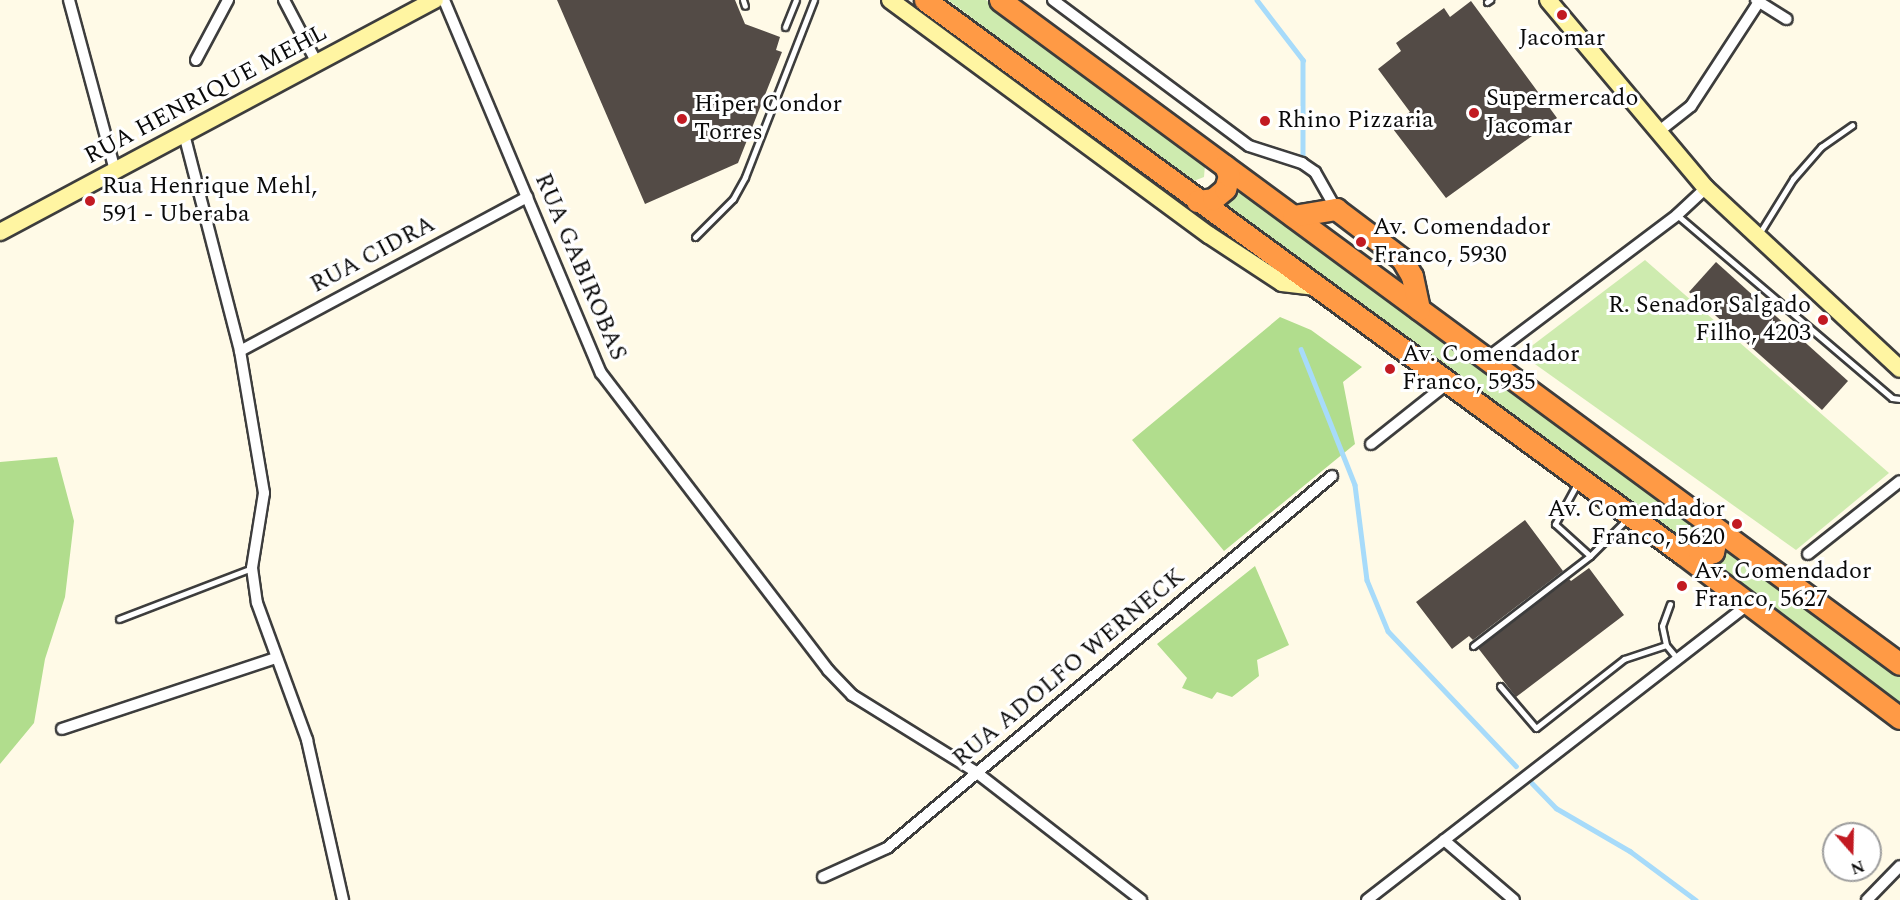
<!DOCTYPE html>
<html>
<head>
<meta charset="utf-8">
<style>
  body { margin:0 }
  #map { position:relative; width:1900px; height:900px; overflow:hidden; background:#fffae7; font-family:Spectral,serif }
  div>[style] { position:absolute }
  .green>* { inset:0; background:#ceebaf }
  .forest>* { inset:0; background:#b1dd8d }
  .stream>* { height:4.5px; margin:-2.25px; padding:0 2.25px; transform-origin:2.25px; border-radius:2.25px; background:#a7dbfa }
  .building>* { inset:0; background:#534b46 }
  .roads { filter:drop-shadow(2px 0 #3d3d3d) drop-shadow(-2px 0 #3d3d3d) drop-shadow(0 2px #3d3d3d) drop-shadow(0 -2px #3d3d3d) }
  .lane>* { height:5px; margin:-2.5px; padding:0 2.5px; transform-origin:2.5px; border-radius:2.5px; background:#fff }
  .street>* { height:10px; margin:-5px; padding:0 5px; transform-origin:5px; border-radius:5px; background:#fff }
  .secondary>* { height:16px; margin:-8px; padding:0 8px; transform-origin:8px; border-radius:8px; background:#fff5a2 }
  .highway>* { height:21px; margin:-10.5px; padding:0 10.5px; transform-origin:10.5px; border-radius:10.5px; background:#ff9a45 }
  .dots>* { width:16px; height:16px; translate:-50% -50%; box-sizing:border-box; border:3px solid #fff; border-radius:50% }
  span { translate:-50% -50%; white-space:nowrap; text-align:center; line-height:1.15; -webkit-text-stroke:6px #fff; paint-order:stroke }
  .poi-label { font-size:24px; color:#0a0a0a }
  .left { translate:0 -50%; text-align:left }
  .right { translate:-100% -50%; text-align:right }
  .street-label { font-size:24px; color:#0a0a0a }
  .north { position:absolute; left:1822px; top:822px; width:60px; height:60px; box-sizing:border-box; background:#fff; border:2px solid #9d9d9d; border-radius:50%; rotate:160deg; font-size:16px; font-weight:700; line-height:24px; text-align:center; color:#0a0a0a }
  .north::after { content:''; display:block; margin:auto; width:21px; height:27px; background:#c21a22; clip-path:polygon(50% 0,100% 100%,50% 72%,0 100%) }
</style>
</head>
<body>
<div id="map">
  <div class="green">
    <div style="clip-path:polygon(948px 0,986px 0,1205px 165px,1204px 177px,1191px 182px)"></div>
    <div style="clip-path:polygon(1237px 183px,1699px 525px,1695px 539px,1683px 544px,1221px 203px,1236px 197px)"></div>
    <div style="clip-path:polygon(1645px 260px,1889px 473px,1796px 550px,1521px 354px)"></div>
    <div style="clip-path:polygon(1727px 546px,1900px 674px,1900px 707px,1711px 565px,1722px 561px)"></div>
  </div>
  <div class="forest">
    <div style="clip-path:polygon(1280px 317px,1311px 330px,1362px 367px,1343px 382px,1355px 444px,1224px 551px,1132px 440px)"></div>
    <div style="clip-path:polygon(57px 457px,74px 521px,65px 597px,45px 659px,34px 723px,0 764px,0 462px)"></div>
    <div style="clip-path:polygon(1255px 566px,1289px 645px,1257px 660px,1259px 676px,1232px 697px,1217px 692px,1212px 699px,1182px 688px,1187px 678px,1157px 644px)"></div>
  </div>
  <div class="stream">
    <div style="left:1257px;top:0;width:76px;rotate:52.5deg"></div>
    <div style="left:1303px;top:60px;width:97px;rotate:90deg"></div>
    <div style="left:1301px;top:349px;width:146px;rotate:68.3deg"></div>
    <div style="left:1355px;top:485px;width:96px;rotate:82.8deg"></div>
    <div style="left:1367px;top:580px;width:55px;rotate:67.6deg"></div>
    <div style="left:1388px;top:631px;width:186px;rotate:46.5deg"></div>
    <div style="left:1532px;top:783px;width:35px;rotate:46deg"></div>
    <div style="left:1556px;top:808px;width:86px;rotate:30.2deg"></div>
    <div style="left:1630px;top:851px;width:82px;rotate:36.6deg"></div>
  </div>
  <div class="building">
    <div style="clip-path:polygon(557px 0,735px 0,745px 24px,780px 37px,776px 50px,782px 52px,738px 163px,645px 204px)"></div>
    <div style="clip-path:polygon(1471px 1px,1557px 118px,1446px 198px,1390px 125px,1410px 112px,1378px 69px,1401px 51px,1396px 43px,1444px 8px,1450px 17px)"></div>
    <div style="clip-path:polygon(1716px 262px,1848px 381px,1822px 410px,1689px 292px)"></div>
    <div style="clip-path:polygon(1525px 520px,1563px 571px,1473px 640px,1469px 636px,1452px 649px,1416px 602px)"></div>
    <div style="clip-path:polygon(1589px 568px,1624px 615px,1516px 697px,1478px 648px,1569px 579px,1571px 581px)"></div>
  </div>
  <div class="roads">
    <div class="lane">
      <div style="left:743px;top:0;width:6px;rotate:72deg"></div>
      <div style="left:1487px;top:2px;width:4px;rotate:-34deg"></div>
      <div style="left:785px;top:27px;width:29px;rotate:-68deg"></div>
      <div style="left:1677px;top:215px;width:282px;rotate:40.4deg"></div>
      <div style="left:1892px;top:398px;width:8px;rotate:7deg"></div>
      <div style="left:1759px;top:234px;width:65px;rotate:-58.3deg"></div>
      <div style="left:1793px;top:179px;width:43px;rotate:-48.8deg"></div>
      <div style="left:1821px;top:147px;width:38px;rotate:-35deg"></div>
      <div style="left:695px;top:237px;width:54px;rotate:-45deg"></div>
      <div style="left:733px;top:199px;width:25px;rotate:-61deg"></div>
      <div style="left:745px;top:177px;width:190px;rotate:-68.7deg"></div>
      <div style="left:1578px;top:482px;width:48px;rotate:118.7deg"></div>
      <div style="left:1555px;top:524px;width:47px;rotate:42.4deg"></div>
      <div style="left:1590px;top:556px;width:52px;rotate:-45deg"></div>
      <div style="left:1670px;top:604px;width:23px;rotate:110deg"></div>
      <div style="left:1662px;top:626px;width:19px;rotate:78deg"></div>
      <div style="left:1666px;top:645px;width:17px;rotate:50deg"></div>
      <div style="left:119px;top:619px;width:142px;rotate:-21deg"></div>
      <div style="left:1473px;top:646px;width:148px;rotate:-37.6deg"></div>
      <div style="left:1500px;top:686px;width:55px;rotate:49.4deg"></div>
      <div style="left:1536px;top:728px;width:112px;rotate:-38.1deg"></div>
      <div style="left:1624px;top:659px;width:44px;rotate:-18.4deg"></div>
    </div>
    <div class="street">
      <div style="left:69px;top:0;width:177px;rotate:74.9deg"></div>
      <div style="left:284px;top:0;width:71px;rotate:62.4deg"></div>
      <div style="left:444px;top:0;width:405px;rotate:67.2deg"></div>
      <div style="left:601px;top:373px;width:374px;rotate:52.6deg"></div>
      <div style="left:828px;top:670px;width:35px;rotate:46deg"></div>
      <div style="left:852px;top:695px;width:146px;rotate:31.8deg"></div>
      <div style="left:976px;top:772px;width:209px;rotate:37.8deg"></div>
      <div style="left:1053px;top:0;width:244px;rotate:36.7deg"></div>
      <div style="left:1249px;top:146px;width:56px;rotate:17.8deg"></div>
      <div style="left:1302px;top:163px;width:16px;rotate:35deg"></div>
      <div style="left:1315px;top:172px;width:43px;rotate:60.4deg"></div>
      <div style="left:1756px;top:0;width:36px;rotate:32deg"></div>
      <div style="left:196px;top:60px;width:68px;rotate:-61.9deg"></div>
      <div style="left:1658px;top:132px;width:42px;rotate:-38.2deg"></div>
      <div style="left:1691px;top:106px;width:126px;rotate:-56.9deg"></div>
      <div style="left:184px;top:134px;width:224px;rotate:75.5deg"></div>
      <div style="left:240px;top:351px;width:144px;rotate:80.4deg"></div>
      <div style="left:264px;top:493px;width:76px;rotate:99.1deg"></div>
      <div style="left:252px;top:568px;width:35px;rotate:82deg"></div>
      <div style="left:257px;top:603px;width:146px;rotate:69.9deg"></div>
      <div style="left:307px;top:740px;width:164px;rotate:77.3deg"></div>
      <div style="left:240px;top:351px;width:326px;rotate:-28.2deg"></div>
      <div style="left:1486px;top:359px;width:239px;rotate:-37deg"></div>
      <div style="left:1677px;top:215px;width:40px;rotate:-43deg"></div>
      <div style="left:1371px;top:444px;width:98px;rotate:-38.4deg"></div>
      <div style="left:1808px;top:554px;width:117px;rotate:-38.4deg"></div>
      <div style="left:62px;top:729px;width:225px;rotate:-18.4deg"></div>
      <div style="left:1444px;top:840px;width:92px;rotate:40.6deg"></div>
      <div style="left:823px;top:877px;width:70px;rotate:-24.4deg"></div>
      <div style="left:887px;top:848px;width:580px;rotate:-39.89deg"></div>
      <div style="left:1367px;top:900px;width:482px;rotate:-37.8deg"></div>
      <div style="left:1867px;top:900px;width:47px;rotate:-45.9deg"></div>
    </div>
    <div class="secondary">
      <div style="left:890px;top:0;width:396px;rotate:36.4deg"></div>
      <div style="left:1209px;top:235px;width:87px;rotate:33.3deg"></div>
      <div style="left:1282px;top:283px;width:32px;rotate:7deg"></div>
      <div style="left:1548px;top:0;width:246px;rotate:50deg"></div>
      <div style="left:1706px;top:188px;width:265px;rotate:43deg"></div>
      <div style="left:0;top:232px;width:493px;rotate:-28.1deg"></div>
    </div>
    <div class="highway">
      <div style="left:925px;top:0;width:939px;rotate:36.16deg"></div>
      <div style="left:1683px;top:554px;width:272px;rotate:37.1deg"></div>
      <div style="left:1000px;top:0;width:1118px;rotate:36.42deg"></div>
      <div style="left:1197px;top:201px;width:16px;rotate:-7deg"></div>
      <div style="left:1213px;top:199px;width:16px;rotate:-40deg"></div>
      <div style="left:1225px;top:189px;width:14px;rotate:-73deg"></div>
      <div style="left:1229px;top:176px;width:11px;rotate:-112deg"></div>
      <div style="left:1293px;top:216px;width:44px;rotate:-9.2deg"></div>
      <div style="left:1336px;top:209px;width:83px;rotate:37.1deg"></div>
      <div style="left:1402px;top:259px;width:20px;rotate:60deg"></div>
      <div style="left:1412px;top:276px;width:34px;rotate:78deg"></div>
      <div style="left:1683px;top:554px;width:16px;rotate:11deg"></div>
      <div style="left:1699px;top:557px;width:15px;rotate:-20deg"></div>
      <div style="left:1713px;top:552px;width:17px;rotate:-77deg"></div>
      <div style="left:1717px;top:535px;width:13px;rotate:-122deg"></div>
    </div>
  </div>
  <div class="dots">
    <div style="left:1562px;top:15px;background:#c21a22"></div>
    <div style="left:1474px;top:113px;background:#c21a22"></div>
    <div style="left:682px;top:119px;background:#c21a22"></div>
    <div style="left:1265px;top:121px;background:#c21a22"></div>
    <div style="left:90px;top:201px;background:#c21a22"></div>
    <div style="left:1361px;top:242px;background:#c21a22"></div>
    <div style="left:1823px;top:320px;background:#c21a22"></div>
    <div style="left:1390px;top:369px;background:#c21a22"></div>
    <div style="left:1737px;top:524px;background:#c21a22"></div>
    <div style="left:1682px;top:586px;background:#c21a22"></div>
  </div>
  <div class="poi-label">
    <span style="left:1562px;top:39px">Jacomar</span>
    <span class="left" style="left:1486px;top:113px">Supermercado<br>Jacomar</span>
    <span class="left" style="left:694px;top:119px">Hiper Condor<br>Torres</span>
    <span class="left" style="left:1277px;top:121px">Rhino Pizzaria</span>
    <span class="left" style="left:102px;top:201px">Rua Henrique Mehl,<br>591 - Uberaba</span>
    <span class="left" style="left:1373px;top:242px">Av. Comendador<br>Franco, 5930</span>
    <span class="right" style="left:1811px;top:320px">R. Senador Salgado<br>Filho, 4203</span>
    <span class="left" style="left:1402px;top:369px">Av. Comendador<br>Franco, 5935</span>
    <span class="right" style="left:1725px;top:524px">Av. Comendador<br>Franco, 5620</span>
    <span class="left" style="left:1694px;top:586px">Av. Comendador<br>Franco, 5627</span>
  </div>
  <div class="street-label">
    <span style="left:206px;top:95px;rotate:-28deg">RUA HENRIQUE MEHL</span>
    <span style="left:373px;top:255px;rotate:-28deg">RUA CIDRA</span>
    <span style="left:580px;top:267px;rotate:67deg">RUA GABIROBAS</span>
    <span style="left:1069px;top:668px;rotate:-40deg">RUA ADOLFO WERNECK</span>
  </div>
  <div class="north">N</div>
</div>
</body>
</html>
